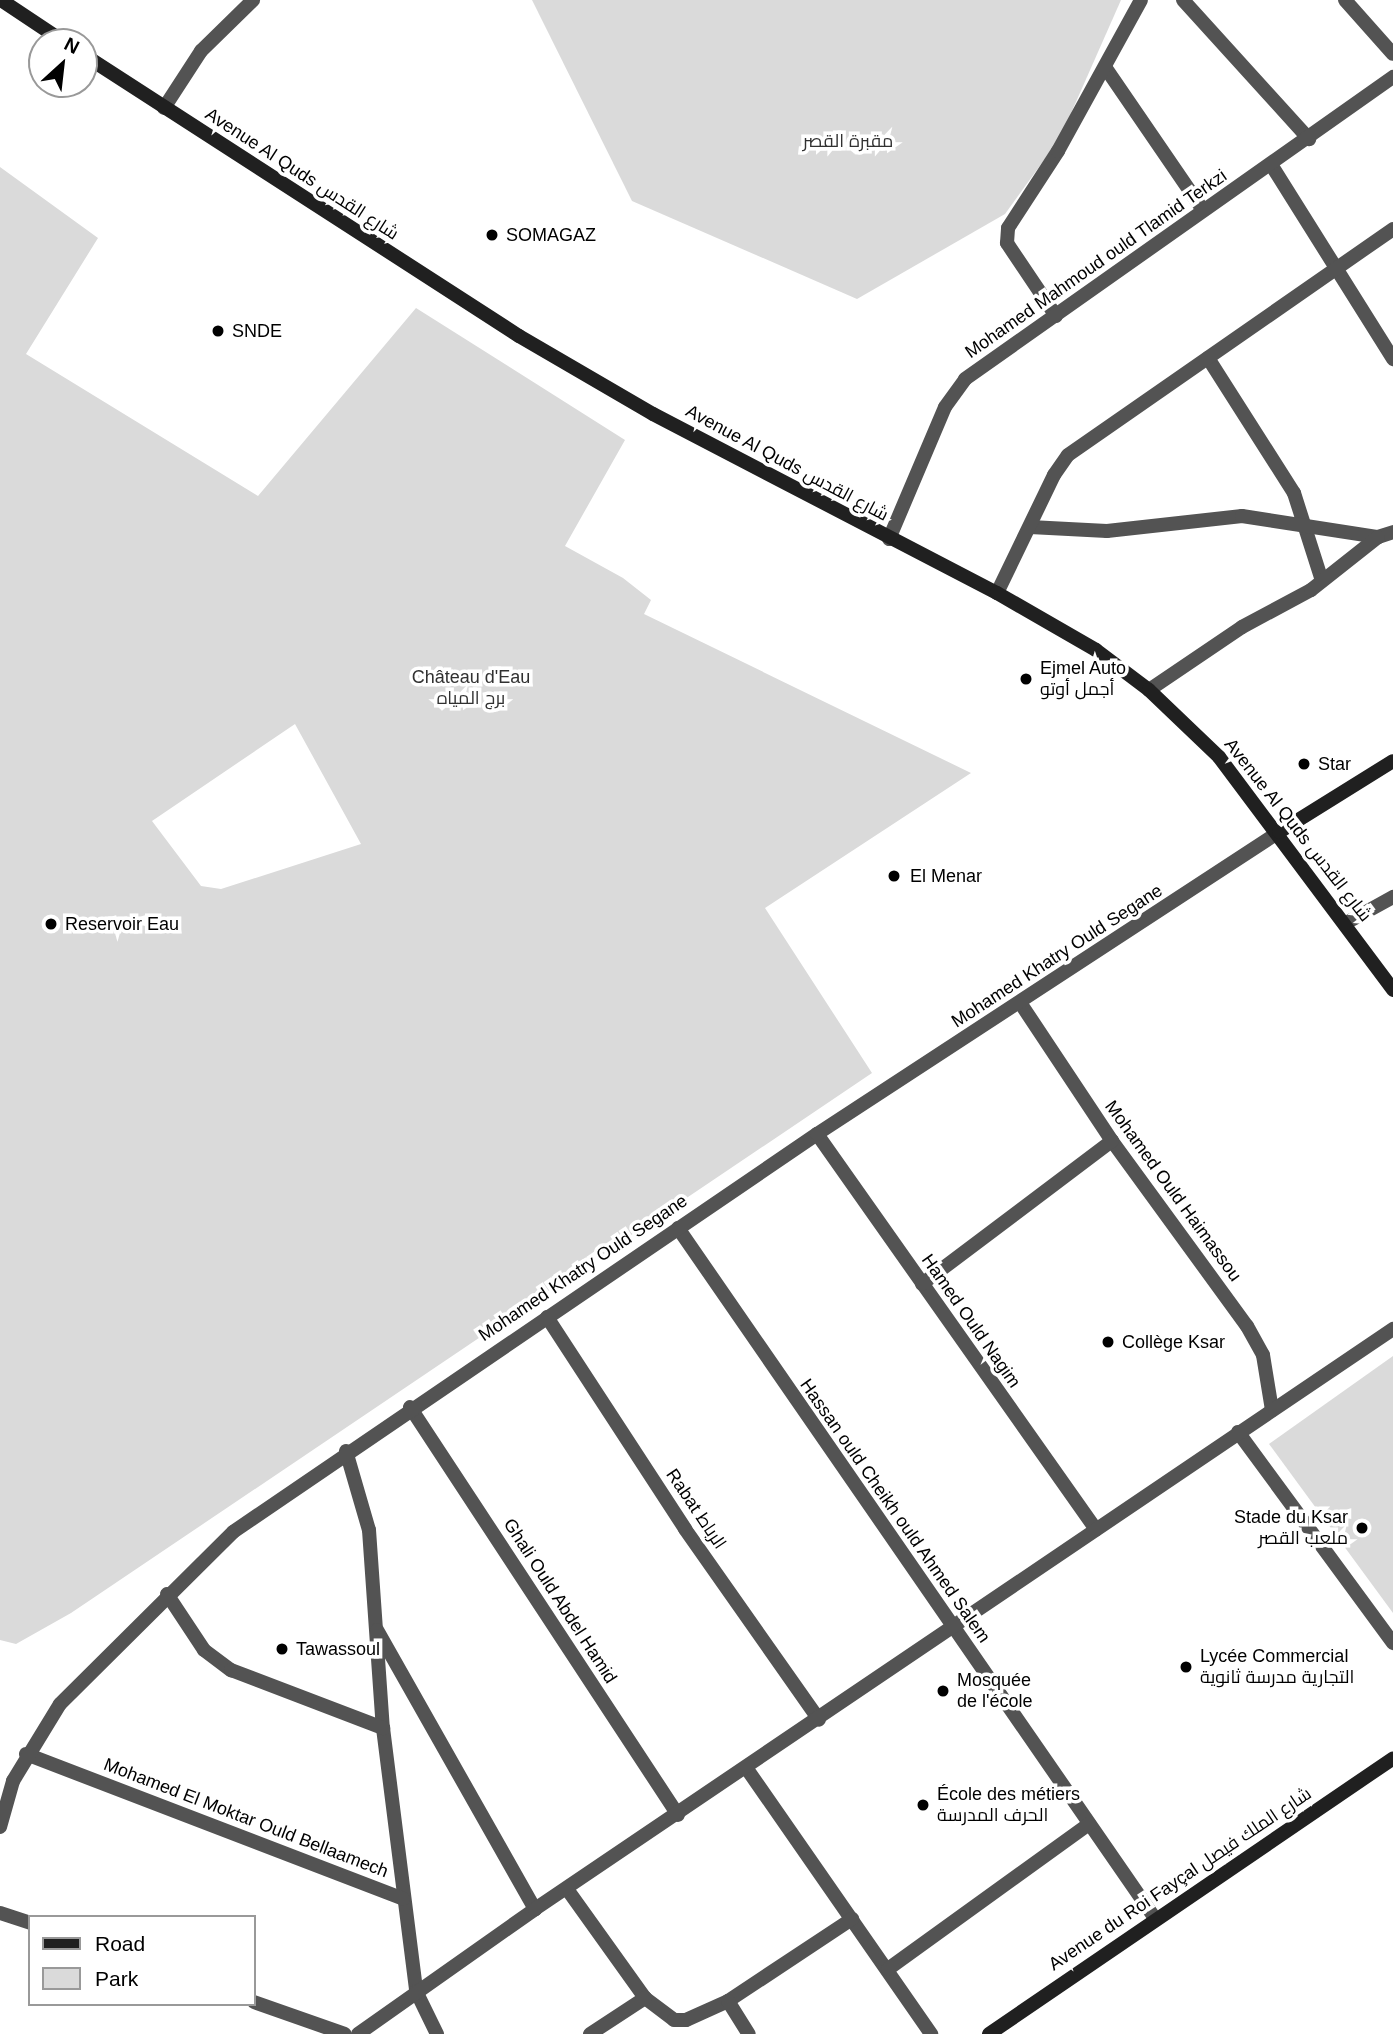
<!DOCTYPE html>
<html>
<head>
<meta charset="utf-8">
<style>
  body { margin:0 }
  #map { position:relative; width:1393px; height:2034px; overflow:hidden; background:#fff; font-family:Arial,Cairo,sans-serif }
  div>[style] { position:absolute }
  .green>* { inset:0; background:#dadada }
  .street>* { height:14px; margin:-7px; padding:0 7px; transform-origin:7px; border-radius:7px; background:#535353 }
  .secondary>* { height:14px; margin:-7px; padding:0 7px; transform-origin:7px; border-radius:7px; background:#202020 }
  .dots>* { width:19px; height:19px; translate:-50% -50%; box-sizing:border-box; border:4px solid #fff; border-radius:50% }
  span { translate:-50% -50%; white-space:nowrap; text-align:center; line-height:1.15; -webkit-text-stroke:7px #fff; paint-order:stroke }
  .park-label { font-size:18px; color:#313131 }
  .street-label { font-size:18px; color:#000 }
  .poi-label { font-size:18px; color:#000 }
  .left { translate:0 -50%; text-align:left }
  .right { translate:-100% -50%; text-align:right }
  .legend { position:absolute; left:28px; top:1915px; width:228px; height:91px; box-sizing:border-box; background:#fff; border:2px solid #999; margin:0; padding:9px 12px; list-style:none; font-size:21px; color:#000 }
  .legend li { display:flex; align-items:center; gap:14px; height:35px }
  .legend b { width:35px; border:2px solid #999 }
  .north { position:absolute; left:28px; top:28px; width:70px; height:70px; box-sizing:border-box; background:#fff; border:2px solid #999; border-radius:50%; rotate:27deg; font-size:19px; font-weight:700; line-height:28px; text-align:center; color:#000 }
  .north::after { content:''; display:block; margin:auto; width:24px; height:32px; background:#000; clip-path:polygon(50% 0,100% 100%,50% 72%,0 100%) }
</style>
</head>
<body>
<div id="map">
  <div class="green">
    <div style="clip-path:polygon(532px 0,1121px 0,1060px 138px,1005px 214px,857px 299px,632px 201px)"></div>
    <div style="clip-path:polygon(evenodd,0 167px,98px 238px,26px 354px,258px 496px,416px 308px,625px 440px,565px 546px,623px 578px,651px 600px,644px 614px,971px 773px,765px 908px,872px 1073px,71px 1613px,16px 1644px,0 1640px,0 167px,295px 724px,361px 844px,221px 889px,201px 886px,152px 821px,295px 724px)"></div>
    <div style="clip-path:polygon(1393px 1356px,1393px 1613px,1269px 1444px)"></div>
  </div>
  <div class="street">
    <div style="left:1183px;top:0;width:188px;rotate:47.8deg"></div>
    <div style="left:1345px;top:0;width:72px;rotate:48.4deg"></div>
    <div style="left:1105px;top:67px;width:173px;rotate:55.6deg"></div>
    <div style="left:164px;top:108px;width:68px;rotate:-57deg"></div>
    <div style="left:201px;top:51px;width:73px;rotate:-44.4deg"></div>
    <div style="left:1272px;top:166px;width:228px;rotate:57.9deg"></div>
    <div style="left:1056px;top:316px;width:88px;rotate:-123.9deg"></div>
    <div style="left:1007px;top:243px;width:15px;rotate:-86deg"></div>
    <div style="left:1008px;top:228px;width:92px;rotate:-57deg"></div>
    <div style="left:1058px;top:151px;width:172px;rotate:-61.2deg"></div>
    <div style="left:1208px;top:358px;width:160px;rotate:57.5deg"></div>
    <div style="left:1294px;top:493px;width:92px;rotate:72.3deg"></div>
    <div style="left:1030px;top:527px;width:77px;rotate:3deg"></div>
    <div style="left:1107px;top:531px;width:136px;rotate:-6.3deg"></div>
    <div style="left:1242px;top:516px;width:138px;rotate:8.8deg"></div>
    <div style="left:1378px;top:537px;width:16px;rotate:-18deg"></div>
    <div style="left:889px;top:539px;width:143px;rotate:-67deg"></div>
    <div style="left:945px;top:407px;width:34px;rotate:-54deg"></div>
    <div style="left:965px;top:379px;width:524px;rotate:-35.21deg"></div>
    <div style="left:997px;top:593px;width:131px;rotate:-64.2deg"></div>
    <div style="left:1054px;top:475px;width:24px;rotate:-55deg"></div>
    <div style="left:1068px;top:455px;width:396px;rotate:-34.8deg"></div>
    <div style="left:1149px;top:690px;width:112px;rotate:-34.1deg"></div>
    <div style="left:1242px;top:627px;width:78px;rotate:-28.2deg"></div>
    <div style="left:1311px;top:590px;width:85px;rotate:-38.3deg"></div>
    <div style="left:1346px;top:923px;width:54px;rotate:-29deg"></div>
    <div style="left:1021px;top:1004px;width:164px;rotate:56.4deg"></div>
    <div style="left:1112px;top:1141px;width:229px;rotate:53.9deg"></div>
    <div style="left:1247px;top:1326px;width:33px;rotate:61deg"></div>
    <div style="left:1263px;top:1355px;width:56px;rotate:80.7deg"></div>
    <div style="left:817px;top:1134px;width:484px;rotate:54.8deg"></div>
    <div style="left:678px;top:1228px;width:837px;rotate:55.36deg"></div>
    <div style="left:922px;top:1284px;width:238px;rotate:-37deg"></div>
    <div style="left:547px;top:1317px;width:253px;rotate:56.9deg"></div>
    <div style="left:685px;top:1529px;width:233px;rotate:54.9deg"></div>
    <div style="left:410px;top:1407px;width:488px;rotate:56.7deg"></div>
    <div style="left:1238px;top:1432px;width:262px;rotate:53.7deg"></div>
    <div style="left:346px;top:1451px;width:82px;rotate:73.8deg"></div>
    <div style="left:369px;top:1530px;width:198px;rotate:86deg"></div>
    <div style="left:383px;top:1728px;width:265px;rotate:82.8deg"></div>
    <div style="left:416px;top:1991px;width:48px;rotate:64deg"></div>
    <div style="left:167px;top:1594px;width:67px;rotate:56.5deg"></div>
    <div style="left:204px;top:1650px;width:34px;rotate:37deg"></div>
    <div style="left:231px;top:1670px;width:163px;rotate:20.9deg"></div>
    <div style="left:377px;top:1630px;width:321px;rotate:60.5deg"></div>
    <div style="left:26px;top:1754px;width:404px;rotate:21deg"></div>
    <div style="left:747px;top:1769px;width:323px;rotate:55.2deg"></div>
    <div style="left:0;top:1827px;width:48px;rotate:-74.2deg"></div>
    <div style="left:13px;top:1781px;width:90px;rotate:-58.6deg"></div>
    <div style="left:60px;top:1704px;width:244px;rotate:-44.8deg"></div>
    <div style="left:233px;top:1532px;width:707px;rotate:-34.27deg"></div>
    <div style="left:817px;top:1134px;width:552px;rotate:-33.17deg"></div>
    <div style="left:567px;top:1889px;width:134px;rotate:54.4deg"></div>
    <div style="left:645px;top:1998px;width:36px;rotate:37deg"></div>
    <div style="left:674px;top:2020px;width:12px"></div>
    <div style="left:686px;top:2020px;width:46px;rotate:-24.3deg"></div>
    <div style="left:728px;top:2001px;width:149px;rotate:-33.5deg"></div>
    <div style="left:0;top:1913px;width:32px;rotate:18deg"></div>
    <div style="left:888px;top:1969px;width:248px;rotate:-35.8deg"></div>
    <div style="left:728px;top:2001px;width:39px;rotate:58deg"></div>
    <div style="left:254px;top:2002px;width:96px;rotate:19.4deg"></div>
    <div style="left:358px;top:2034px;width:217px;rotate:-35.2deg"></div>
    <div style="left:535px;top:1909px;width:1036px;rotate:-34.06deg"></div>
    <div style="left:590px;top:2034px;width:66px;rotate:-33.2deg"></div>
  </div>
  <div class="secondary">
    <div style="left:1px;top:0;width:76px;rotate:33.7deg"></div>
    <div style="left:84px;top:55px;width:518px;rotate:32.86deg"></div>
    <div style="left:519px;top:336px;width:155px;rotate:30.2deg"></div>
    <div style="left:653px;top:414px;width:388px;rotate:27.5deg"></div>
    <div style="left:997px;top:593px;width:114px;rotate:29.9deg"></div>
    <div style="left:1096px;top:650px;width:66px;rotate:37deg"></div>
    <div style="left:1149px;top:690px;width:97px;rotate:43.7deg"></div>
    <div style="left:1219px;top:757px;width:291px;rotate:53.2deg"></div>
    <div style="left:1279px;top:832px;width:134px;rotate:-31.9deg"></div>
    <div style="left:989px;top:2034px;width:489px;rotate:-34.3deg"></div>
  </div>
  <div class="dots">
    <div style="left:492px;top:235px;background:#000"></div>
    <div style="left:218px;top:331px;background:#000"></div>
    <div style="left:1026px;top:679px;background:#000"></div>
    <div style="left:1304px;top:764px;background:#000"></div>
    <div style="left:894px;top:876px;background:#000"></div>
    <div style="left:51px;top:924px;background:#000"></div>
    <div style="left:1108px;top:1342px;background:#000"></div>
    <div style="left:1362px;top:1528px;background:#000"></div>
    <div style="left:282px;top:1649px;background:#000"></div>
    <div style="left:1186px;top:1667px;background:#000"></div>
    <div style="left:943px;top:1691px;background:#000"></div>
    <div style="left:923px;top:1805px;background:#000"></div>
  </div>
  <div class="park-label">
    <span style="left:848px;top:141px">مقبرة القصر</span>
    <span style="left:471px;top:688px">Château d'Eau<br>برج المياه</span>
  </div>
  <div class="street-label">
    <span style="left:302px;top:174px;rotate:33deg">Avenue Al Quds شارع القدس</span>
    <span style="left:1096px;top:264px;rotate:-35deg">Mohamed Mahmoud ould Tlamid Terkzi</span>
    <span style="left:787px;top:463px;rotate:28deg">Avenue Al Quds شارع القدس</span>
    <span style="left:1298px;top:830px;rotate:52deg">Avenue Al Quds شارع القدس</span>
    <span style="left:1057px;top:956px;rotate:-33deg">Mohamed Khatry Ould Segane</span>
    <span style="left:1173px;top:1191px;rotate:54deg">Mohamed Ould Haimassou</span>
    <span style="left:583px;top:1268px;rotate:-34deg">Mohamed Khatry Ould Segane</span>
    <span style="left:971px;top:1321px;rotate:55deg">Hamed Ould Nagim</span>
    <span style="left:696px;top:1509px;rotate:56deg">Rabat الرباط</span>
    <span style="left:895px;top:1511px;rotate:55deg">Hassan ould Cheikh ould Ahmed Salem</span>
    <span style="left:560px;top:1601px;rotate:57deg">Ghali Ould Abdel Hamid</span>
    <span style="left:246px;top:1818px;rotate:21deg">Mohamed El Moktar Ould Bellaamech</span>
    <span style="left:1180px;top:1879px;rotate:-34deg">Avenue du Roi Fayçal شارع الملك فيصل</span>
  </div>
  <div class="poi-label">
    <span class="left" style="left:506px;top:235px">SOMAGAZ</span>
    <span class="left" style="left:232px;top:331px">SNDE</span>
    <span class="left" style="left:1040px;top:679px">Ejmel Auto<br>أجمل أوتو</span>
    <span class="left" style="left:1318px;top:764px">Star</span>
    <span class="left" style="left:910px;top:876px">El Menar</span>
    <span class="left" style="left:65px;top:924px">Reservoir Eau</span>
    <span class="left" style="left:1122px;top:1342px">Collège Ksar</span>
    <span class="right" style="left:1348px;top:1528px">Stade du Ksar<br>ملعب القصر</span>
    <span class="left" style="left:296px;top:1649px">Tawassoul</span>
    <span class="left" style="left:1200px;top:1667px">Lycée Commercial<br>التجارية مدرسة ثانوية</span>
    <span class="left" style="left:957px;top:1691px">Mosquée<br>de l'école</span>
    <span class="left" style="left:937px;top:1805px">École des métiers<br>الحرف المدرسة</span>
  </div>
  <ul class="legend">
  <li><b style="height:9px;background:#202020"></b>Road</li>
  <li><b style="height:19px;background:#dadada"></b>Park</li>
  </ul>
  <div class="north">N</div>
</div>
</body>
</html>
